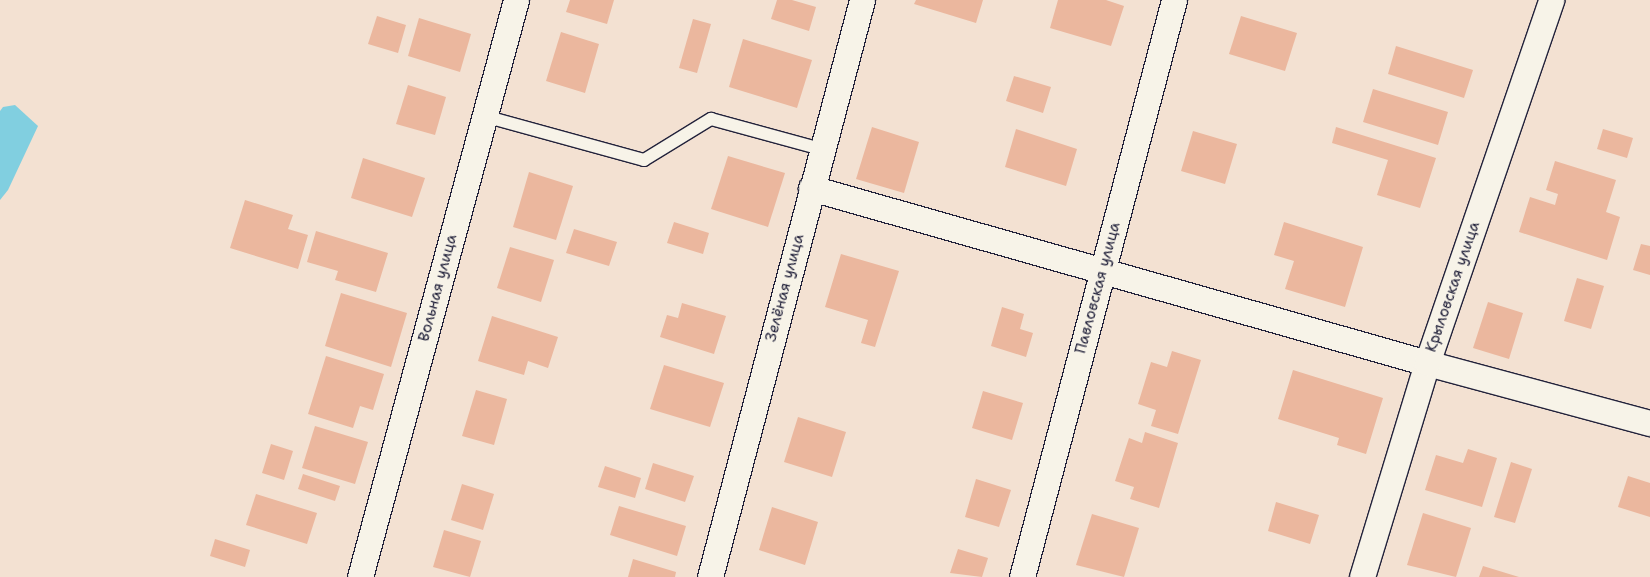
<!DOCTYPE html>
<html>
<head>
<meta charset="utf-8">
<style>
  body { margin:0 }
  #map { position:relative; width:1650px; height:577px; overflow:hidden; background:#f3e1d2; font-family:"Shantell Sans",sans-serif }
  div>[style] { position:absolute }
  .water>* { inset:0; background:#81cfe0 }
  .building>* { inset:0; background:#ebb79e }
  .roads { filter:drop-shadow(1px 0 #22223b) drop-shadow(-1px 0 #22223b) drop-shadow(0 1px #22223b) drop-shadow(0 -1px #22223b) }
  .lane>* { height:12px; margin:-6px; padding:0 6px; transform-origin:6px; border-radius:6px; background:#f7f3e8 }
  .street>* { height:25px; margin:-12.5px; padding:0 12.5px; transform-origin:12.5px; border-radius:12.5px; background:#f7f3e8 }
  span { translate:-50% -50%; white-space:nowrap; text-align:center; line-height:1.15; -webkit-text-stroke:5px #f7f3e8; paint-order:stroke }
  .street-label { font-size:15px; color:#22223b }
</style>
</head>
<body>
<div id="map">
  <div class="water">
    <div style="clip-path:polygon(15px 105px,38px 126px,8px 190px,0 200px,0 111px,3px 107px)"></div>
  </div>
  <div class="building">
    <div style="clip-path:polygon(570px 0,614px 0,607px 24px,566px 12px)"></div>
    <div style="clip-path:polygon(777px 0,792px 0,816px 7px,809px 31px,771px 19px)"></div>
    <div style="clip-path:polygon(916px 0,983px 0,976px 23px,914px 4px)"></div>
    <div style="clip-path:polygon(1058px 0,1106px 0,1124px 6px,1111px 46px,1050px 28px)"></div>
    <div style="clip-path:polygon(377px 16px,406px 25px,398px 53px,368px 44px)"></div>
    <div style="clip-path:polygon(1241px 16px,1297px 33px,1285px 71px,1229px 54px)"></div>
    <div style="clip-path:polygon(419px 18px,471px 34px,460px 72px,408px 56px)"></div>
    <div style="clip-path:polygon(693px 19px,711px 24px,697px 73px,679px 68px)"></div>
    <div style="clip-path:polygon(561px 32px,599px 44px,585px 93px,546px 81px)"></div>
    <div style="clip-path:polygon(743px 39px,812px 60px,797px 108px,729px 87px)"></div>
    <div style="clip-path:polygon(1396px 46px,1473px 70px,1464px 98px,1388px 74px)"></div>
    <div style="clip-path:polygon(1014px 76px,1051px 87px,1043px 113px,1006px 101px)"></div>
    <div style="clip-path:polygon(408px 85px,446px 97px,435px 135px,396px 124px)"></div>
    <div style="clip-path:polygon(1373px 89px,1448px 112px,1438px 145px,1363px 122px)"></div>
    <div style="clip-path:polygon(872px 127px,919px 142px,904px 193px,856px 179px)"></div>
    <div style="clip-path:polygon(1336px 127px,1436px 158px,1420px 208px,1377px 195px,1388px 160px,1332px 143px)"></div>
    <div style="clip-path:polygon(1016px 129px,1077px 149px,1066px 186px,1005px 167px)"></div>
    <div style="clip-path:polygon(1603px 129px,1633px 138px,1627px 158px,1597px 149px)"></div>
    <div style="clip-path:polygon(1193px 131px,1237px 144px,1225px 184px,1181px 171px)"></div>
    <div style="clip-path:polygon(728px 156px,785px 173px,768px 227px,711px 209px)"></div>
    <div style="clip-path:polygon(363px 158px,425px 178px,412px 217px,351px 198px)"></div>
    <div style="clip-path:polygon(1555px 161px,1616px 180px,1606px 212px,1620px 217px,1607px 260px,1519px 232px,1530px 197px,1555px 205px,1558px 194px,1546px 190px)"></div>
    <div style="clip-path:polygon(529px 172px,573px 186px,556px 240px,513px 227px)"></div>
    <div style="clip-path:polygon(245px 200px,293px 215px,288px 229px,308px 235px,298px 269px,230px 248px)"></div>
    <div style="clip-path:polygon(674px 222px,709px 233px,703px 254px,667px 243px)"></div>
    <div style="clip-path:polygon(1284px 222px,1363px 247px,1345px 307px,1285px 289px,1294px 261px,1274px 255px)"></div>
    <div style="clip-path:polygon(574px 229px,617px 242px,609px 266px,566px 253px)"></div>
    <div style="clip-path:polygon(316px 231px,388px 253px,376px 292px,335px 280px,338px 271px,307px 262px)"></div>
    <div style="clip-path:polygon(1641px 244px,1650px 246px,1650px 275px,1633px 270px)"></div>
    <div style="clip-path:polygon(510px 247px,554px 260px,541px 302px,497px 288px)"></div>
    <div style="clip-path:polygon(841px 254px,899px 271px,875px 347px,861px 343px,868px 320px,825px 307px)"></div>
    <div style="clip-path:polygon(1577px 278px,1604px 286px,1591px 329px,1564px 321px)"></div>
    <div style="clip-path:polygon(341px 293px,407px 313px,391px 367px,325px 346px)"></div>
    <div style="clip-path:polygon(1488px 302px,1523px 313px,1509px 359px,1473px 348px)"></div>
    <div style="clip-path:polygon(682px 303px,726px 316px,714px 354px,660px 337px,667px 315px,678px 318px)"></div>
    <div style="clip-path:polygon(1002px 307px,1024px 314px,1020px 329px,1033px 333px,1026px 357px,991px 346px)"></div>
    <div style="clip-path:polygon(492px 316px,558px 337px,548px 368px,528px 361px,524px 375px,478px 361px)"></div>
    <div style="clip-path:polygon(1172px 351px,1201px 360px,1178px 434px,1151px 426px,1156px 410px,1138px 404px,1151px 362px,1167px 367px)"></div>
    <div style="clip-path:polygon(326px 356px,384px 374px,373px 410px,360px 406px,353px 428px,308px 414px)"></div>
    <div style="clip-path:polygon(664px 365px,724px 383px,710px 427px,650px 409px)"></div>
    <div style="clip-path:polygon(1293px 370px,1383px 398px,1366px 454px,1337px 445px,1339px 438px,1278px 419px)"></div>
    <div style="clip-path:polygon(476px 390px,507px 399px,494px 445px,462px 436px)"></div>
    <div style="clip-path:polygon(983px 391px,1023px 403px,1012px 440px,972px 428px)"></div>
    <div style="clip-path:polygon(798px 417px,846px 432px,832px 477px,784px 462px)"></div>
    <div style="clip-path:polygon(315px 426px,368px 442px,355px 484px,302px 468px)"></div>
    <div style="clip-path:polygon(1145px 432px,1178px 443px,1159px 508px,1130px 499px,1134px 487px,1115px 481px,1129px 438px,1142px 443px)"></div>
    <div style="clip-path:polygon(271px 444px,293px 451px,284px 480px,262px 473px)"></div>
    <div style="clip-path:polygon(1468px 449px,1497px 458px,1482px 507px,1425px 490px,1436px 455px,1463px 463px)"></div>
    <div style="clip-path:polygon(1511px 462px,1532px 469px,1515px 523px,1494px 517px)"></div>
    <div style="clip-path:polygon(653px 463px,694px 476px,685px 502px,645px 489px)"></div>
    <div style="clip-path:polygon(605px 466px,641px 478px,635px 498px,598px 487px)"></div>
    <div style="clip-path:polygon(303px 474px,340px 486px,335px 501px,298px 489px)"></div>
    <div style="clip-path:polygon(1628px 476px,1650px 483px,1650px 517px,1618px 507px)"></div>
    <div style="clip-path:polygon(976px 479px,1011px 490px,999px 527px,965px 517px)"></div>
    <div style="clip-path:polygon(462px 484px,494px 494px,483px 530px,451px 520px)"></div>
    <div style="clip-path:polygon(256px 494px,317px 513px,307px 544px,246px 525px)"></div>
    <div style="clip-path:polygon(1276px 502px,1319px 515px,1310px 544px,1268px 531px)"></div>
    <div style="clip-path:polygon(619px 506px,686px 526px,677px 556px,610px 535px)"></div>
    <div style="clip-path:polygon(772px 507px,818px 522px,805px 565px,759px 550px)"></div>
    <div style="clip-path:polygon(1423px 513px,1471px 528px,1456px 577px,1407px 565px)"></div>
    <div style="clip-path:polygon(1092px 514px,1139px 528px,1124px 577px,1076px 565px)"></div>
    <div style="clip-path:polygon(444px 530px,481px 541px,470px 577px,433px 567px)"></div>
    <div style="clip-path:polygon(215px 539px,250px 550px,245px 567px,210px 556px)"></div>
    <div style="clip-path:polygon(958px 549px,988px 558px,982px 577px,950px 573px)"></div>
    <div style="clip-path:polygon(633px 559px,676px 572px,675px 577px,628px 577px)"></div>
    <div style="clip-path:polygon(1483px 566px,1519px 577px,1479px 577px)"></div>
  </div>
  <div class="roads">
    <div class="lane">
      <div style="left:484px;top:116px;width:166px;rotate:15.4deg"></div>
      <div style="left:644px;top:160px;width:79px;rotate:-31.5deg"></div>
      <div style="left:711px;top:119px;width:114px;rotate:15.3deg"></div>
    </div>
    <div class="street">
      <div style="left:811px;top:188px;width:640px;rotate:15.86deg"></div>
      <div style="left:1427px;top:363px;width:231px;rotate:15.1deg"></div>
      <div style="left:360px;top:577px;width:598px;rotate:-74.87deg"></div>
      <div style="left:710px;top:577px;width:597px;rotate:-75.24deg"></div>
      <div style="left:1022px;top:577px;width:597px;rotate:-75.24deg"></div>
      <div style="left:1362px;top:577px;width:224px;rotate:-73.1deg"></div>
      <div style="left:1427px;top:363px;width:384px;rotate:-71.1deg"></div>
    </div>
  </div>
  <div class="street-label">
    <span style="left:1453px;top:287px;rotate:-71deg">Крыловская улица</span>
    <span style="left:438px;top:288px;rotate:-75deg">Вольная улица</span>
    <span style="left:785px;top:288px;rotate:-75deg">Зелёная улица</span>
    <span style="left:1098px;top:288px;rotate:-75deg">Павловская улица</span>
  </div>
</div>
</body>
</html>
